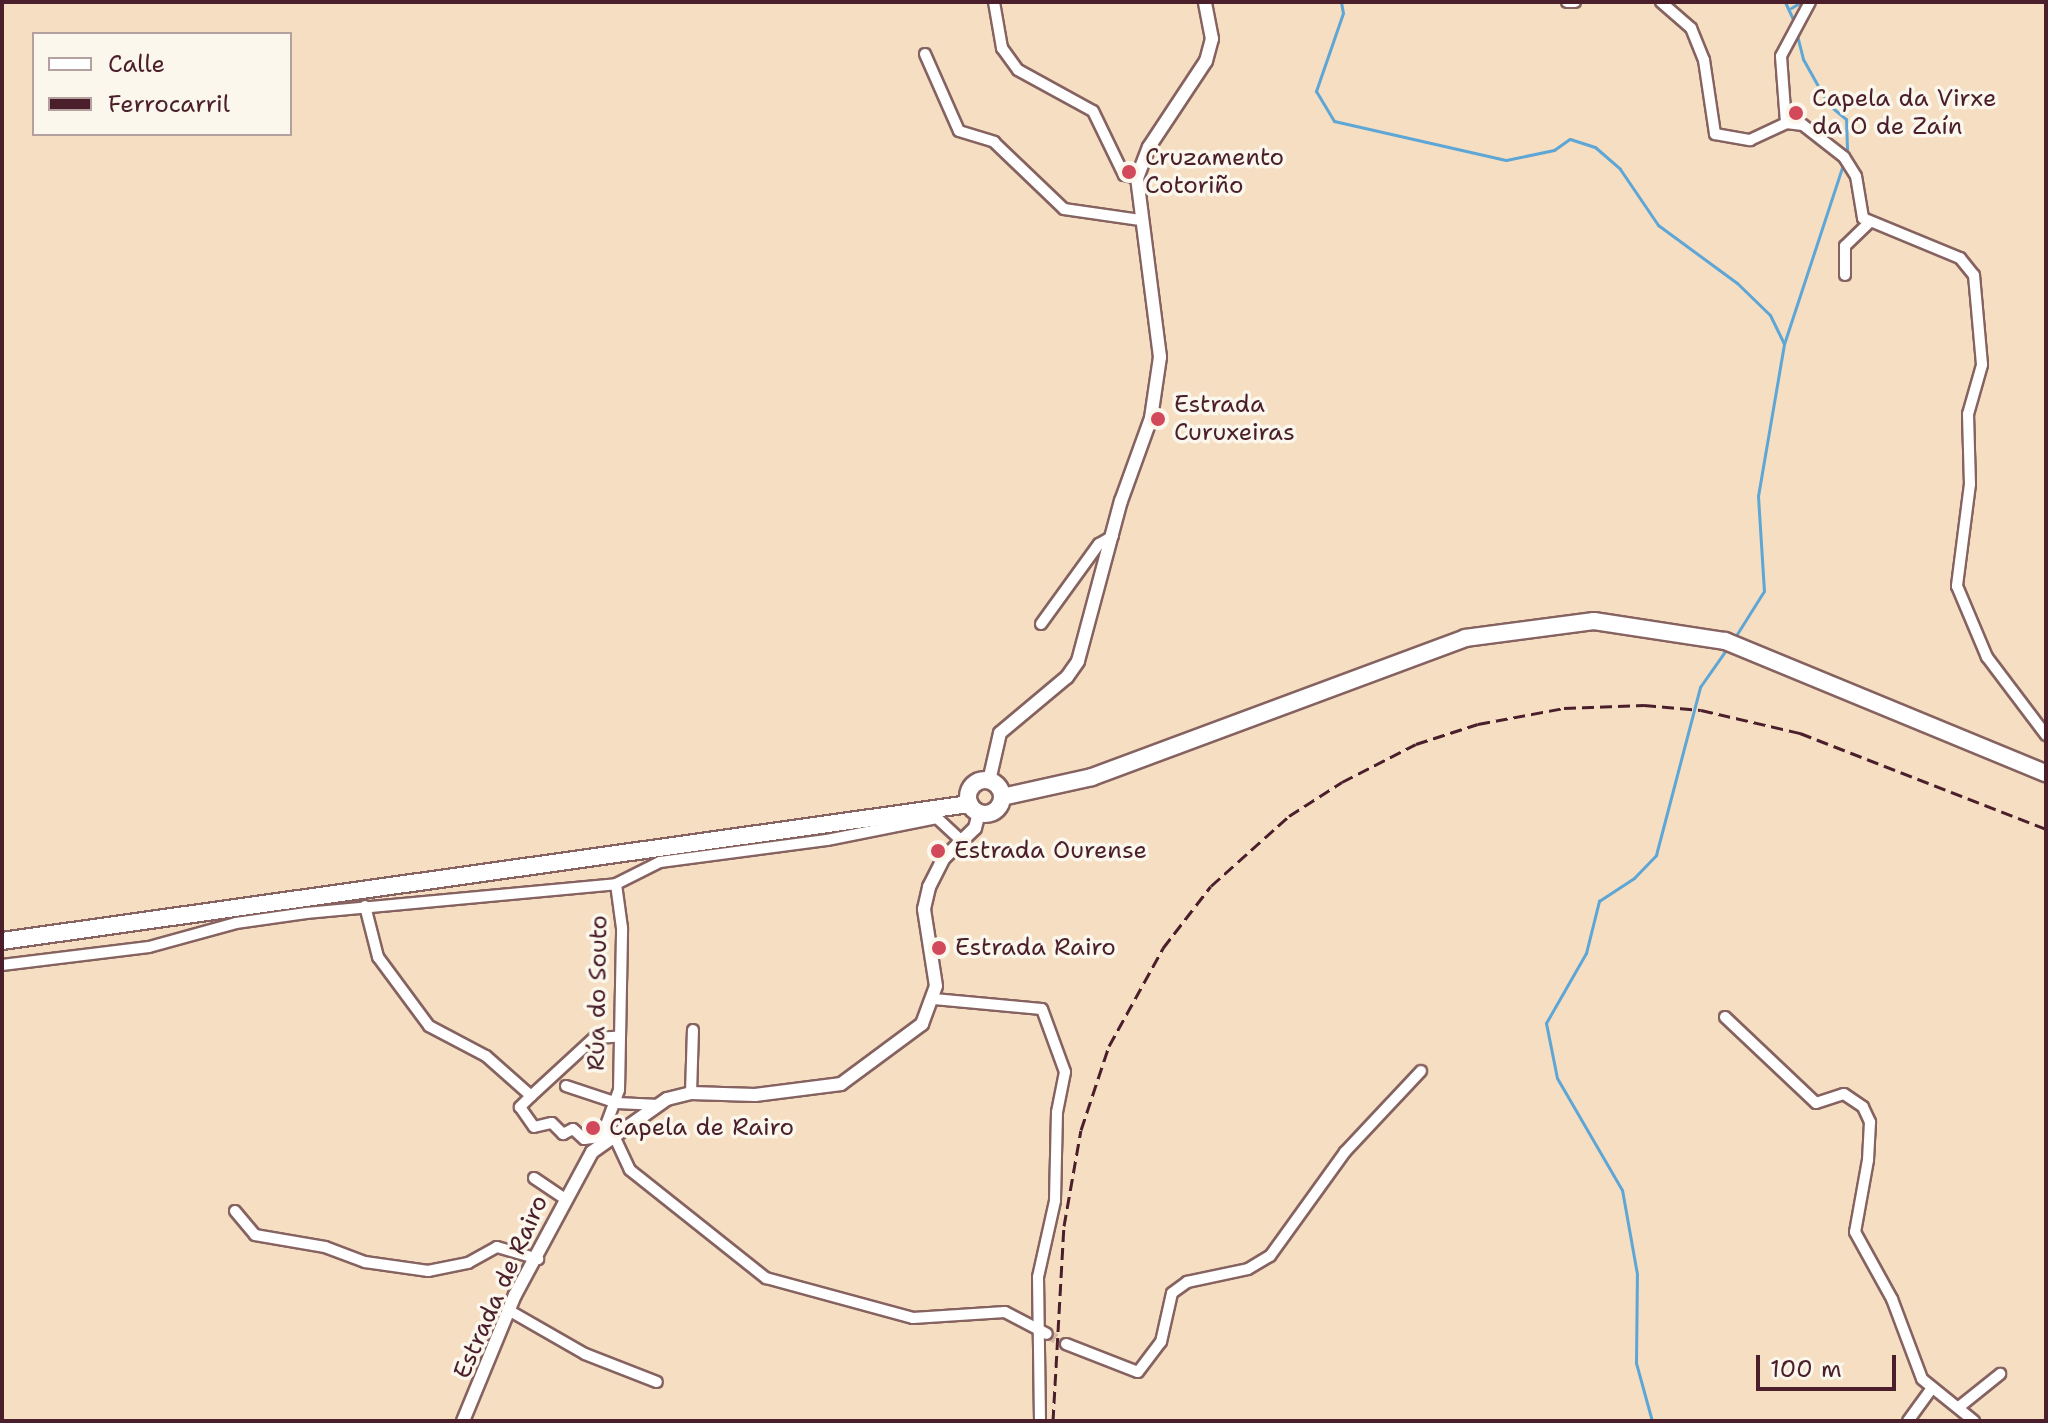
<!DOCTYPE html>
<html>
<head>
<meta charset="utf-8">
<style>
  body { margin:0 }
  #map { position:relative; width:2048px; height:1423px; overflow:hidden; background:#f5dec2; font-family:"Shantell Sans",sans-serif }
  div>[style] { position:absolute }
  .stream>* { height:3px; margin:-1.5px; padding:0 1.5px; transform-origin:1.5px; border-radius:1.5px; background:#5ea6d5 }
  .minor-tunnel>* { height:10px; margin-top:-5px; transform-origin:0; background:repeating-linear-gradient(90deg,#d3b8a4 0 10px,transparent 0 15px) }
  .roads { filter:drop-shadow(2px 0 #866260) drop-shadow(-2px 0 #866260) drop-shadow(0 2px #866260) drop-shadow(0 -2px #866260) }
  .minor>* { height:10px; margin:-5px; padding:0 5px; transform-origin:5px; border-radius:5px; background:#fff }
  .tertiary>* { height:12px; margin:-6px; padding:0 6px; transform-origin:6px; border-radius:6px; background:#fff }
  .primary>* { height:16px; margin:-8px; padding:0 8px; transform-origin:8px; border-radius:8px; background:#fff }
  .primary>.ring { margin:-8px; padding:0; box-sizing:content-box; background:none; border:16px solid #fff; border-radius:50% }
  .rail>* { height:3px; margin-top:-1.5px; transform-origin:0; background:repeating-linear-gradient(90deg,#4a1f2b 0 12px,transparent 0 18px) }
  .dots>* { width:22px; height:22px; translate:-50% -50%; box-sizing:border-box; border:4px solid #fbf7ec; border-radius:50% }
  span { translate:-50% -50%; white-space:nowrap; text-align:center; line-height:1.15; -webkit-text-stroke:7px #fbf7ec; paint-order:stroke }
  .poi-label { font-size:24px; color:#4a1f2b }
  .left { translate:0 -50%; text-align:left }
  .street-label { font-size:24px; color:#4a1f2b }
  .frame { position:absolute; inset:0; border:4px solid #4a1f2b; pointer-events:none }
  .legend { position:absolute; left:32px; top:32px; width:260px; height:104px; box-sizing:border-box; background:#fbf7ec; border:2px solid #b4a19f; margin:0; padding:10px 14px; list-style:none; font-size:24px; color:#4a1f2b }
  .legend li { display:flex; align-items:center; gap:16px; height:40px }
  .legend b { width:40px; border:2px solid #b4a19f }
  .scale { position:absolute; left:1756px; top:1355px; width:140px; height:36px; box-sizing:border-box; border:4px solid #4a1f2b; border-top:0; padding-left:10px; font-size:24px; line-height:28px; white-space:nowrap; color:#4a1f2b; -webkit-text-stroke:6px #fbf7ec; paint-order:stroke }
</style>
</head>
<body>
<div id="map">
  <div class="stream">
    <div style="left:1341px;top:2px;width:11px;rotate:80deg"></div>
    <div style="left:1343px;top:13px;width:83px;rotate:109.1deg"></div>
    <div style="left:1316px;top:91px;width:35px;rotate:59deg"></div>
    <div style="left:1334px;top:121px;width:176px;rotate:12.8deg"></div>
    <div style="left:1506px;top:160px;width:49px;rotate:-11.8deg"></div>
    <div style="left:1554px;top:150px;width:19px;rotate:-35deg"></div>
    <div style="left:1570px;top:139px;width:26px;rotate:18deg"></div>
    <div style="left:1595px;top:147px;width:33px;rotate:41deg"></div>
    <div style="left:1620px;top:169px;width:68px;rotate:55.8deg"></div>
    <div style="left:1658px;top:225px;width:98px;rotate:36.3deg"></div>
    <div style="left:1737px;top:283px;width:46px;rotate:44.1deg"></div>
    <div style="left:1770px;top:315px;width:32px;rotate:64deg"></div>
    <div style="left:1784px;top:344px;width:154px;rotate:99.7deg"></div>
    <div style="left:1758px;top:496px;width:95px;rotate:86.4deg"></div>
    <div style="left:1764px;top:591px;width:54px;rotate:122.2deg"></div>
    <div style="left:1785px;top:2px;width:23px;rotate:65deg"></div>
    <div style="left:1791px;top:8px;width:12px;rotate:-31deg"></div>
    <div style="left:1797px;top:35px;width:25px;rotate:76deg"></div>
    <div style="left:1803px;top:59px;width:51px;rotate:60.9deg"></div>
    <div style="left:1828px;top:104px;width:23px;rotate:40deg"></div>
    <div style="left:1846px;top:119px;width:36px;rotate:88deg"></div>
    <div style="left:1784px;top:344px;width:192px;rotate:-71.8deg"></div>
    <div style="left:1652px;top:1421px;width:60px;rotate:-105.4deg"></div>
    <div style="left:1636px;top:1363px;width:89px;rotate:-89.4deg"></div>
    <div style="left:1637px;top:1274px;width:85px;rotate:-100.1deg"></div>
    <div style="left:1622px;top:1190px;width:129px;rotate:-120.1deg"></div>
    <div style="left:1557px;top:1078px;width:56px;rotate:-101.3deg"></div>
    <div style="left:1546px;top:1023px;width:81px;rotate:-60.3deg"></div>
    <div style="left:1586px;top:953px;width:54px;rotate:-76deg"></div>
    <div style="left:1599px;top:901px;width:42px;rotate:-33.3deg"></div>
    <div style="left:1634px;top:878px;width:32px;rotate:-46deg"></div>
    <div style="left:1656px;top:855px;width:174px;rotate:-75.3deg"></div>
    <div style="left:1700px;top:687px;width:45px;rotate:-54.9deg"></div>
  </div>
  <div class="minor-tunnel">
    <div style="left:1047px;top:1334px;width:21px;rotate:28deg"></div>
  </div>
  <div class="roads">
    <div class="minor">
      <div style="left:994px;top:2px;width:47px;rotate:80.1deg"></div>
      <div style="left:1002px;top:48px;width:27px;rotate:54deg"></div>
      <div style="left:1018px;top:70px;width:85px;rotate:28.7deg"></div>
      <div style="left:1093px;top:111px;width:71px;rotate:64.2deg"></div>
      <div style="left:1124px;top:175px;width:13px;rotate:13deg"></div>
      <div style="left:1567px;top:2px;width:8px"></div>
      <div style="left:1661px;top:2px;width:40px;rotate:41deg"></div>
      <div style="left:1691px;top:28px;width:35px;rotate:68deg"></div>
      <div style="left:1704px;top:60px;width:75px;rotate:81.5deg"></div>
      <div style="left:1715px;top:134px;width:36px;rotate:10deg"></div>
      <div style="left:1750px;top:140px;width:40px;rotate:-25deg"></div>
      <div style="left:1786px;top:123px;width:17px;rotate:7deg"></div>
      <div style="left:1803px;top:125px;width:52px;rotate:38deg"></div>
      <div style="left:1844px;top:157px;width:22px;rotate:58deg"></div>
      <div style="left:1856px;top:176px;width:43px;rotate:80.5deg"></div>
      <div style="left:1863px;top:218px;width:105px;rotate:22.4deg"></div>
      <div style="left:1960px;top:258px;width:22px;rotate:51deg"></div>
      <div style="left:1974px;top:275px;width:90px;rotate:84.9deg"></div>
      <div style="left:1982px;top:365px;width:51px;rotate:105.9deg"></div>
      <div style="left:1968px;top:414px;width:70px;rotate:88.4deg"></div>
      <div style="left:1970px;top:484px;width:103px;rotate:97.3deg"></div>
      <div style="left:1957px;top:586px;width:77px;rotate:67.1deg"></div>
      <div style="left:1987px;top:657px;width:98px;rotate:52.9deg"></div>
      <div style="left:925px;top:54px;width:84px;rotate:66.2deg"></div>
      <div style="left:959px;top:131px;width:37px;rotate:17deg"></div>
      <div style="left:994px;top:142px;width:97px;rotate:43.7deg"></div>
      <div style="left:1064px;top:209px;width:77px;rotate:8.2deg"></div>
      <div style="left:1786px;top:123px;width:67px;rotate:-94.3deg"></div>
      <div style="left:1781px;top:56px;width:61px;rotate:-61.8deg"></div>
      <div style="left:1845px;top:275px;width:29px;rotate:-90deg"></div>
      <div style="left:1845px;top:246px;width:35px;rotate:-44deg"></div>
      <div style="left:1041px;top:624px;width:99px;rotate:-54.1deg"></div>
      <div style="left:1099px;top:544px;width:16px;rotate:-30deg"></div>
      <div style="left:365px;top:906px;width:53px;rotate:75.7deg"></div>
      <div style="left:378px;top:957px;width:86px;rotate:53.5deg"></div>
      <div style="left:429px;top:1026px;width:64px;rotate:27.8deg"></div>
      <div style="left:486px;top:1056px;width:60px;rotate:41.6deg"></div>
      <div style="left:531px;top:1096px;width:16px;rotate:135deg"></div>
      <div style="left:520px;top:1107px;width:24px;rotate:55deg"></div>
      <div style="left:534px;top:1127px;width:18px;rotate:-13deg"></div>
      <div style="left:552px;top:1123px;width:16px;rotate:45deg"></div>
      <div style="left:563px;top:1134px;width:11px;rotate:-27deg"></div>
      <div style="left:573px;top:1129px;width:15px;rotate:42deg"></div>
      <div style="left:584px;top:1139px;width:16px;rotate:-7deg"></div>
      <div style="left:2px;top:965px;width:148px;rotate:-7deg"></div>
      <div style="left:149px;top:947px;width:90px;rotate:-15.4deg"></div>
      <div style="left:236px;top:923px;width:71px;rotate:-8.1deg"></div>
      <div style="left:306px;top:913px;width:311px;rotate:-5.3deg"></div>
      <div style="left:616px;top:884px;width:49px;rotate:-26.6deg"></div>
      <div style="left:660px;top:862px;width:168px;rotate:-7.5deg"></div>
      <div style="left:827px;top:840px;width:112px;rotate:-11.3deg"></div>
      <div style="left:937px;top:818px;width:34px;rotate:43deg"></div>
      <div style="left:934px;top:999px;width:108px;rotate:5.3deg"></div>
      <div style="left:1042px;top:1009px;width:67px;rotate:69.9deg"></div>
      <div style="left:1065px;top:1072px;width:41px;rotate:101.3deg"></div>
      <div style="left:1057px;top:1112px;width:89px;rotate:91.3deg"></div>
      <div style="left:1055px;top:1201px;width:78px;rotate:102.6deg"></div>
      <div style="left:1038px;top:1277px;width:144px;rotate:89.2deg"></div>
      <div style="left:1725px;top:1017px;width:125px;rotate:43.4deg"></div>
      <div style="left:1816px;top:1103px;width:29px;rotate:-18deg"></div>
      <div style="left:1844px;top:1094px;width:23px;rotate:34deg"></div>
      <div style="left:1863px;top:1107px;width:17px;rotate:65deg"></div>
      <div style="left:1870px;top:1122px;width:38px;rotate:93deg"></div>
      <div style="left:1868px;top:1160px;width:73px;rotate:100.2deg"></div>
      <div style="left:1855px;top:1232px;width:77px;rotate:61.1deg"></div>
      <div style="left:1892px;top:1299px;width:85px;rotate:69.4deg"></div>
      <div style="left:1922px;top:1379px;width:67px;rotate:38.9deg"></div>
      <div style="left:566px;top:1086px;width:54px;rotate:18.4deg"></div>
      <div style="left:617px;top:1103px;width:42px;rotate:2.7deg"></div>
      <div style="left:691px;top:1093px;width:63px;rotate:-88.2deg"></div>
      <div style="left:531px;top:1096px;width:86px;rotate:-42.6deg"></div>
      <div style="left:594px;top:1038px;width:22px;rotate:-3deg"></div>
      <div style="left:615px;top:1138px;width:35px;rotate:65deg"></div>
      <div style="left:630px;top:1170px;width:174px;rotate:38.5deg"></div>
      <div style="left:766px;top:1278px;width:152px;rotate:15.2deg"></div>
      <div style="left:913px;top:1318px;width:92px;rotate:-3.7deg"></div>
      <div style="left:1005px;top:1312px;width:47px;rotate:27.6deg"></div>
      <div style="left:600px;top:1141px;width:54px;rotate:-69.6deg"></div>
      <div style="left:619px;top:1090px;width:162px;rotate:-88.9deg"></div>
      <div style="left:622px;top:928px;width:44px;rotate:-97.8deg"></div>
      <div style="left:534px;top:1178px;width:37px;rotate:34deg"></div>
      <div style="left:235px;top:1211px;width:31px;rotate:50deg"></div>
      <div style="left:255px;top:1235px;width:71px;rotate:9.7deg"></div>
      <div style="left:325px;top:1247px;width:43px;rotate:20.6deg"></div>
      <div style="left:365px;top:1262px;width:64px;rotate:8.1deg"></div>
      <div style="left:428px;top:1271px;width:41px;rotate:-11.3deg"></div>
      <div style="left:468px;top:1263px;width:33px;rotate:-29deg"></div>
      <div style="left:497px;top:1247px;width:43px;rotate:16.3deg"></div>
      <div style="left:510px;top:1311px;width:86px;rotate:29.8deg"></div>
      <div style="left:585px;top:1354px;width:77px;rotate:21.3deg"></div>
      <div style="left:1066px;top:1344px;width:77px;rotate:21.3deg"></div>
      <div style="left:1138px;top:1372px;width:38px;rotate:-53deg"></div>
      <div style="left:1161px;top:1342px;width:50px;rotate:-77.3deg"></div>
      <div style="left:1172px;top:1293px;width:19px;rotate:-36deg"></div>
      <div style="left:1187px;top:1282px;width:62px;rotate:-12deg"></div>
      <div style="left:1248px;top:1269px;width:26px;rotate:-31deg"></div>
      <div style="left:1270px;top:1256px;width:128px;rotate:-54.2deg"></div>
      <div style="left:1345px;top:1152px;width:111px;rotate:-46.8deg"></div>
      <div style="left:1959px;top:1407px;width:53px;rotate:-38.8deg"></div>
      <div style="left:1908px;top:1421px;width:39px;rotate:-54deg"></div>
    </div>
    <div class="tertiary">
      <div style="left:989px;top:781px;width:49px;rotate:-77.1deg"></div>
      <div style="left:1000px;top:733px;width:87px;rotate:-39.9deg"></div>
      <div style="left:1067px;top:677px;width:19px;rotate:-55deg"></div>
      <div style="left:1078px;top:661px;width:166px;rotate:-75deg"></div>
      <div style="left:1121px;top:501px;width:88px;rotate:-70.1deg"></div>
      <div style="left:1151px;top:418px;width:62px;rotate:-81.6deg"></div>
      <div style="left:1160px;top:357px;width:180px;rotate:-97.3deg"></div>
      <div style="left:1137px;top:178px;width:33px;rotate:-69deg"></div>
      <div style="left:1149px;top:147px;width:103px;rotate:-56.5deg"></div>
      <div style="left:1206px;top:61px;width:23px;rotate:-75deg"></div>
      <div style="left:1212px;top:39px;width:38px;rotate:-101deg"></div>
      <div style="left:463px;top:1421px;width:136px;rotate:-67.6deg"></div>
      <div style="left:515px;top:1295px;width:162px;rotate:-61.7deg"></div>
      <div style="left:592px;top:1152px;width:92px;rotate:-35.2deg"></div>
      <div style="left:667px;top:1099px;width:25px;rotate:-14deg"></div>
      <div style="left:691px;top:1093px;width:64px;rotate:1.8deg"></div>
      <div style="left:755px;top:1095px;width:87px;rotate:-7.3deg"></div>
      <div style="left:841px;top:1084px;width:101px;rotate:-36.5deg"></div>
      <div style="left:922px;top:1024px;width:40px;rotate:-69.8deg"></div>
      <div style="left:936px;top:986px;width:78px;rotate:-98.9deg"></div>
      <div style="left:924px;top:909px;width:23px;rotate:-77deg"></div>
      <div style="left:929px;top:887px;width:33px;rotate:-63deg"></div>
      <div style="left:944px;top:858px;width:43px;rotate:-44.1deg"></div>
      <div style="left:975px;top:828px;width:16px;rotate:-75deg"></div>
    </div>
    <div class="primary">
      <div class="ring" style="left:968px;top:780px;width:18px;height:18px"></div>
      <div style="left:1002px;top:797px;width:92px;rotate:-12.5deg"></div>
      <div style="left:1092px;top:777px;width:398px;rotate:-20.4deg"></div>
      <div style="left:1465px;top:638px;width:130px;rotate:-7.5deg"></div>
      <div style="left:1594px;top:621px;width:133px;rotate:8.7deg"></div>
      <div style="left:1725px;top:641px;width:347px;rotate:22.4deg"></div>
      <div style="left:2px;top:941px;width:977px;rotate:-8.06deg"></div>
    </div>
  </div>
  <div class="rail">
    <div style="left:1053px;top:1421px;width:195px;rotate:-86.8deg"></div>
    <div style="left:1064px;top:1226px;width:97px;rotate:-80deg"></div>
    <div style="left:1081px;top:1130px;width:89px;rotate:-71.6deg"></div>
    <div style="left:1109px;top:1046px;width:112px;rotate:-61.1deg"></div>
    <div style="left:1163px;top:948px;width:78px;rotate:-52.3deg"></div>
    <div style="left:1211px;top:886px;width:105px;rotate:-41.9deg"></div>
    <div style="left:1289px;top:816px;width:63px;rotate:-32.7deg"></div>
    <div style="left:1342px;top:782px;width:83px;rotate:-27.2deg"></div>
    <div style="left:1416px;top:744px;width:65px;rotate:-17.9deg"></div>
    <div style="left:1478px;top:724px;width:87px;rotate:-10.5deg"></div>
    <div style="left:1564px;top:708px;width:80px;rotate:-2.1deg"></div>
    <div style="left:1644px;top:705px;width:57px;rotate:5deg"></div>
    <div style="left:1701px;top:710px;width:102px;rotate:13.1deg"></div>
    <div style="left:1800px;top:733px;width:264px;rotate:21.3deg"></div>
  </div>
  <div class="dots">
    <div style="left:1796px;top:113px;background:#d1495b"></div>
    <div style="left:1129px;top:172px;background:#d1495b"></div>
    <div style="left:1158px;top:419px;background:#d1495b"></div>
    <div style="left:938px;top:851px;background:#d1495b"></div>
    <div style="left:939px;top:948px;background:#d1495b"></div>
    <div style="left:593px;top:1128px;background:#d1495b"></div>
  </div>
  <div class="poi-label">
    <span class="left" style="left:1812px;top:113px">Capela da Virxe<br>da O de Zaín</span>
    <span class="left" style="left:1145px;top:172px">Cruzamento<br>Cotoriño</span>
    <span class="left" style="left:1174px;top:419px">Estrada<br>Curuxeiras</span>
    <span class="left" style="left:954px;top:851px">Estrada Ourense</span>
    <span class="left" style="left:955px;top:948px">Estrada Rairo</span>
    <span class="left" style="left:609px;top:1128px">Capela de Rairo</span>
  </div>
  <div class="street-label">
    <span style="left:598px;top:993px;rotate:-89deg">Rúa do Souto</span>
    <span style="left:501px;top:1287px;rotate:-66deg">Estrada de Rairo</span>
  </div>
  <div class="frame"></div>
  <ul class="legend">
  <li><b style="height:10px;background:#fff"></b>Calle</li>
  <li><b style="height:10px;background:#4a1f2b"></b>Ferrocarril</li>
  </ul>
  <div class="scale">100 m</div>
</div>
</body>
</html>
